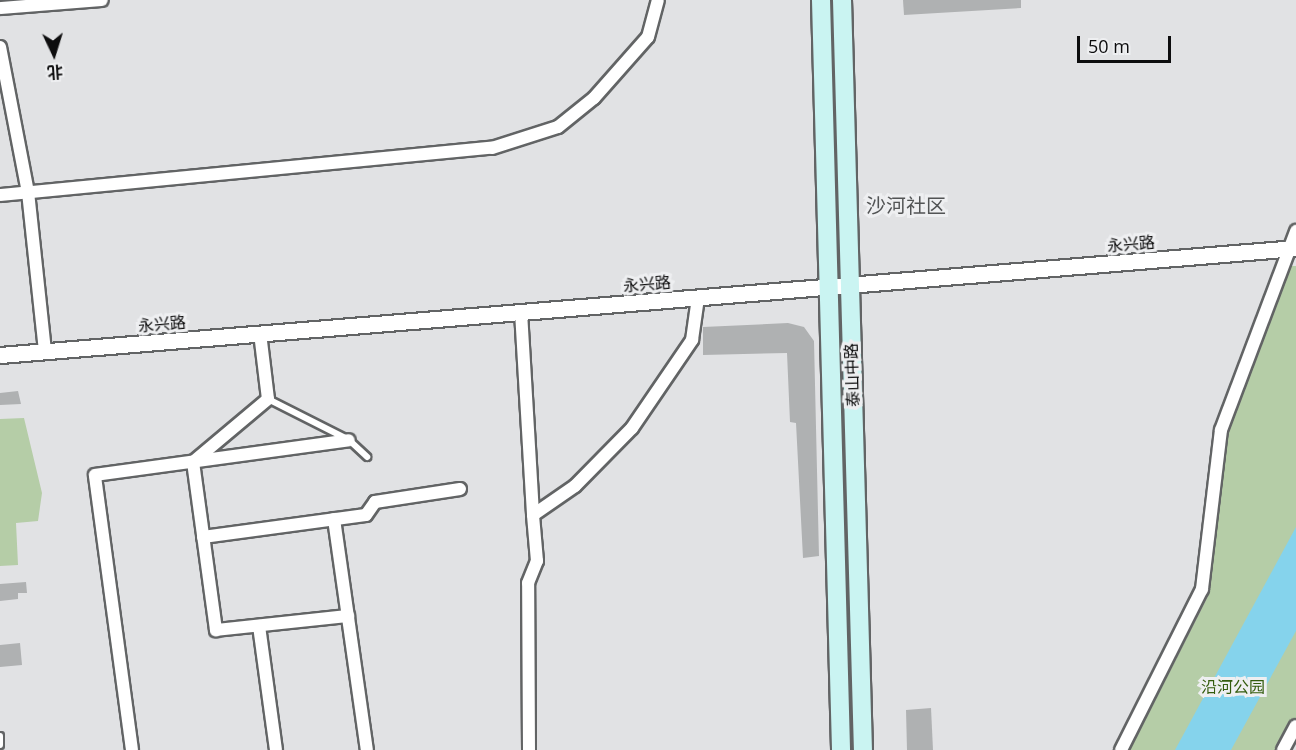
<!DOCTYPE html>
<html>
<head>
<meta charset="utf-8">
<style>
  body { margin:0 }
  #map { position:relative; width:1296px; height:750px; overflow:hidden; background:#e1e2e4; font-family:"Open Sans","Noto Sans SC",sans-serif }
  div>[style] { position:absolute }
  .green>* { inset:0; background:#b5cda7 }
  .water>* { inset:0; background:#85d3ec }
  .building>* { inset:0; background:#afb1b2 }
  .roads { filter:drop-shadow(2px 0 #626465) drop-shadow(-2px 0 #626465) drop-shadow(0 2px #626465) drop-shadow(0 -2px #626465) }
  .service>* { height:6px; margin:-3px; padding:0 3px; transform-origin:3px; border-radius:3px; background:#fff }
  .minor>* { height:12px; margin:-6px; padding:0 6px; transform-origin:6px; border-radius:6px; background:#fff }
  .tertiary>* { height:15px; margin:-7.5px; padding:0 7.5px; transform-origin:7.5px; border-radius:7.5px; background:#fff }
  .secondary>* { height:18px; margin:-9px; padding:0 9px; transform-origin:9px; border-radius:9px; background:#caf4f2 }
  span { translate:-50% -50%; white-space:nowrap; text-align:center; line-height:1.15; -webkit-text-stroke:6px #eeeff1; paint-order:stroke }
  .street-label { font-size:16px; color:#0d0d0e }
  .park-label { font-size:16px; color:#335c0d }
  .quarter-label { font-size:20px; color:#525455 }
  .north { position:absolute; left:24px; top:24px; width:60px; height:60px; -webkit-text-stroke:4px #eeeff1; paint-order:stroke; rotate:176deg; font-size:16px; font-weight:700; line-height:24px; text-align:center; color:#0d0d0e }
  .north::after { content:''; display:block; margin:auto; width:21px; height:27px; background:#0d0d0e; clip-path:polygon(50% 0,100% 100%,50% 72%,0 100%) }
  .scale { position:absolute; left:1077px; top:36px; width:94px; height:27px; box-sizing:border-box; border:3px solid #0d0d0e; border-top:0; padding-left:8px; font-size:18px; line-height:21px; white-space:nowrap; color:#0d0d0e; -webkit-text-stroke:4px #eeeff1; paint-order:stroke }
</style>
</head>
<body>
<div id="map">
  <div class="green">
    <div style="clip-path:polygon(1289px 266px,1296px 266px,1296px 741px,1290px 750px,1130px 750px,1208px 596px,1226px 432px)"></div>
    <div style="clip-path:polygon(24px 418px,42px 493px,38px 521px,16px 523px,18px 565px,0 566px,0 419px)"></div>
  </div>
  <div class="water">
    <div style="clip-path:polygon(1296px 527px,1296px 631px,1231px 750px,1175px 750px)"></div>
  </div>
  <div class="building">
    <div style="clip-path:polygon(903px 0,1021px 0,1021px 8px,904px 15px)"></div>
    <div style="clip-path:polygon(788px 323px,804px 327px,814px 341px,819px 556px,803px 558px,796px 423px,790px 422px,787px 353px,703px 355px,703px 327px)"></div>
    <div style="clip-path:polygon(18px 391px,21px 404px,0 405px,0 393px)"></div>
    <div style="clip-path:polygon(26px 582px,27px 593px,18px 593px,18px 599px,0 601px,0 584px)"></div>
    <div style="clip-path:polygon(20px 643px,22px 665px,0 667px,0 645px)"></div>
    <div style="clip-path:polygon(931px 708px,933px 750px,907px 750px,906px 710px)"></div>
  </div>
  <div class="roads">
    <div class="service">
      <div style="left:268px;top:399px;width:91px;rotate:26.8deg"></div>
      <div style="left:349px;top:440px;width:25px;rotate:43deg"></div>
      <div style="left:0;top:736px;width:9px;rotate:90deg"></div>
    </div>
    <div class="minor">
      <div style="left:0;top:8px;width:102px;rotate:-4.5deg"></div>
      <div style="left:0;top:47px;width:148px;rotate:79.1deg"></div>
      <div style="left:28px;top:192px;width:160px;rotate:83.9deg"></div>
      <div style="left:0;top:195px;width:494px;rotate:-5.5deg"></div>
      <div style="left:492px;top:148px;width:69px;rotate:-17.7deg"></div>
      <div style="left:558px;top:127px;width:46px;rotate:-38.9deg"></div>
      <div style="left:594px;top:98px;width:81px;rotate:-48.5deg"></div>
      <div style="left:648px;top:37px;width:38px;rotate:-75deg"></div>
      <div style="left:521px;top:312px;width:203px;rotate:86.6deg"></div>
      <div style="left:533px;top:515px;width:51px;rotate:-34.6deg"></div>
      <div style="left:575px;top:486px;width:81px;rotate:-45.5deg"></div>
      <div style="left:632px;top:428px;width:107px;rotate:-55.7deg"></div>
      <div style="left:692px;top:340px;width:42px;rotate:-81.9deg"></div>
      <div style="left:260px;top:333px;width:66px;rotate:83.1deg"></div>
      <div style="left:268px;top:399px;width:98px;rotate:140deg"></div>
      <div style="left:193px;top:462px;width:170px;rotate:82.2deg"></div>
      <div style="left:216px;top:630px;width:133px;rotate:-6.1deg"></div>
      <div style="left:334px;top:519px;width:233px;rotate:81.9deg"></div>
      <div style="left:203px;top:537px;width:164px;rotate:-7.7deg"></div>
      <div style="left:366px;top:515px;width:16px;rotate:-55deg"></div>
      <div style="left:375px;top:502px;width:86px;rotate:-8.7deg"></div>
      <div style="left:259px;top:626px;width:125px;rotate:82.2deg"></div>
      <div style="left:132px;top:750px;width:277px;rotate:-97.7deg"></div>
      <div style="left:95px;top:475px;width:256px;rotate:-7.8deg"></div>
      <div style="left:529px;top:750px;width:167px;rotate:-90.3deg"></div>
      <div style="left:528px;top:583px;width:24px;rotate:-68deg"></div>
      <div style="left:537px;top:561px;width:46px;rotate:-95deg"></div>
      <div style="left:1121px;top:750px;width:180px;rotate:-63.3deg"></div>
      <div style="left:1202px;top:589px;width:160px;rotate:-83.2deg"></div>
      <div style="left:1221px;top:430px;width:213px;rotate:-69.3deg"></div>
      <div style="left:1283px;top:750px;width:27px;rotate:-62deg"></div>
    </div>
    <div class="tertiary">
      <div style="left:0;top:355px;width:1300px;rotate:-4.72deg"></div>
    </div>
    <div class="secondary">
      <div style="left:821px;top:0;width:750px;rotate:88.47deg"></div>
      <div style="left:842px;top:0;width:750px;rotate:88.4deg"></div>
    </div>
  </div>
  <div class="street-label">
    <span style="left:1131px;top:244px;rotate:-5deg">永兴路</span>
    <span style="left:647px;top:284px;rotate:-5deg">永兴路</span>
    <span style="left:162px;top:324px;rotate:-5deg">永兴路</span>
    <span style="left:852px;top:375px;rotate:-92deg">泰山中路</span>
  </div>
  <div class="park-label">
    <span style="left:1233px;top:687px">沿河公园</span>
  </div>
  <div class="quarter-label">
    <span style="left:906px;top:205px">沙河社区</span>
  </div>
  <div class="north">北</div>
  <div class="scale">50 m</div>
</div>
</body>
</html>
